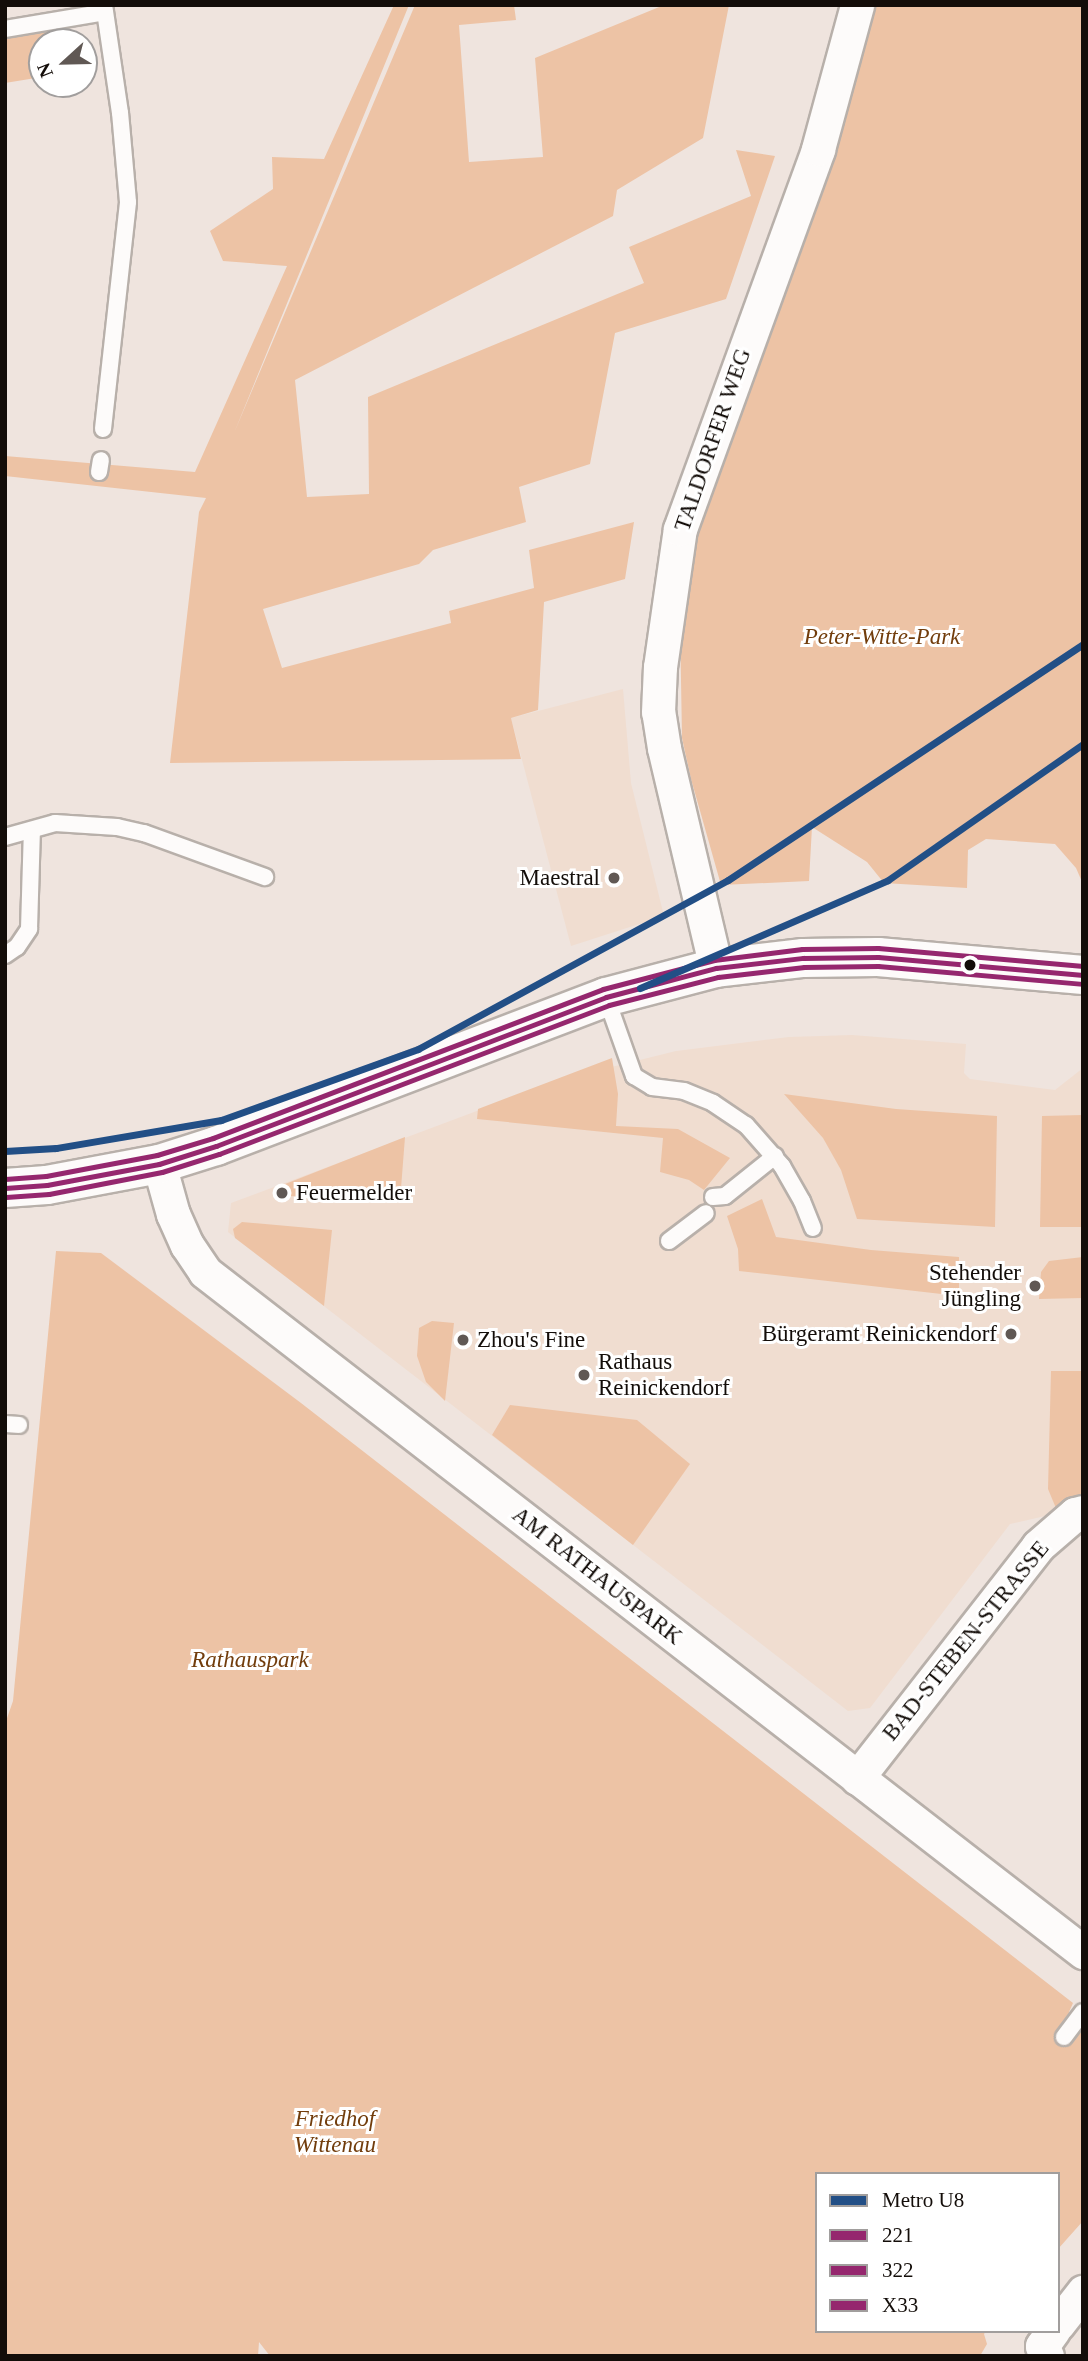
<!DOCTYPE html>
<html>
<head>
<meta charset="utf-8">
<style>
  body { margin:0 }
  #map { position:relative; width:1088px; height:2361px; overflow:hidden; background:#efe4de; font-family:Georgia,serif }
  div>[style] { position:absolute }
  .built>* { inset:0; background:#f0ddd0 }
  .green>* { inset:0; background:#edc3a5 }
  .roads { filter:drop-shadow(2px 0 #b8b0aa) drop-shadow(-2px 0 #b8b0aa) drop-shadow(0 2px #b8b0aa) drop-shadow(0 -2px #b8b0aa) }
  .lane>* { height:16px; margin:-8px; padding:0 8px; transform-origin:8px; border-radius:8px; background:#fdfbfa }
  .street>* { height:33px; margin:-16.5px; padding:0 16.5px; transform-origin:16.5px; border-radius:16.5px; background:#fdfbfa }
  .secondary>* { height:38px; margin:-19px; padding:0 19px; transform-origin:19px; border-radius:19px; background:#fdfbfa }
  .bus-1>* { height:5px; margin:-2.5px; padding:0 2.5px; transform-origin:2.5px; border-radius:2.5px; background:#95276e }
  .bus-2>* { height:5px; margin:-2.5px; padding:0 2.5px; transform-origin:2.5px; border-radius:2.5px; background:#95276e }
  .bus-3>* { height:5px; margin:-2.5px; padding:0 2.5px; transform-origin:2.5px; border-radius:2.5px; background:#95276e }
  .metro-1>* { height:7px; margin:-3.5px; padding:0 3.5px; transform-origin:3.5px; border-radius:3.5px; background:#224f86 }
  .dots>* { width:19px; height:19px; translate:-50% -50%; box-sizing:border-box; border:4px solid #fff; border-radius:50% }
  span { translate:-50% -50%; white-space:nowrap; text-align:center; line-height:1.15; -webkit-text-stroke:6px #fff; paint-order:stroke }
  .street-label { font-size:23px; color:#130d09 }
  .park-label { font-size:23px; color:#723d0c; font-style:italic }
  .poi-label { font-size:23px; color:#130d09 }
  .right { translate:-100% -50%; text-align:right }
  .left { translate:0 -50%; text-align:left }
  .frame { position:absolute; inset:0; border:7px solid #130d09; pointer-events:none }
  .legend { position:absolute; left:815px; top:2172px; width:245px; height:161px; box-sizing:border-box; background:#fff; border:2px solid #a19e9d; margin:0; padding:9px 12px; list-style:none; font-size:21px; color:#130d09 }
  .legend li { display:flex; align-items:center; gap:14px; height:35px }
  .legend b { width:35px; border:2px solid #a19e9d }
  .north { position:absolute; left:28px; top:28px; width:70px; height:70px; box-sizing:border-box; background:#fff; border:2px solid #a19e9d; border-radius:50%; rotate:248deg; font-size:19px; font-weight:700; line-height:28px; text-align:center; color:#130d09 }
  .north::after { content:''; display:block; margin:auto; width:24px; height:32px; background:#605854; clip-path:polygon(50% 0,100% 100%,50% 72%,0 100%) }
</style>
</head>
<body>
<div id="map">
  <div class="built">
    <div style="clip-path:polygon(623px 689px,631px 783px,664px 916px,571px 946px,511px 718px)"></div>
    <div style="clip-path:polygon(852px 1035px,966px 1044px,964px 1073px,970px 1079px,1055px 1090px,1083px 1068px,1083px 1502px,1058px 1513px,1010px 1524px,870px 1708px,848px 1711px,228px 1232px,231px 1203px,559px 1080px,676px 1051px,789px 1037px)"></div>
  </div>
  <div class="green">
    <div style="clip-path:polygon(394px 5px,409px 5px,234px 433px,415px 5px,514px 5px,516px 20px,459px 25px,469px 162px,543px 157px,535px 58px,664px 5px,729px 5px,703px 138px,617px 190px,613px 216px,295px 380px,307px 497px,369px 494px,368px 397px,644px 283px,629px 247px,751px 196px,736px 150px,775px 156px,726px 299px,615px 333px,590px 464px,519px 487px,526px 522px,433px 550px,419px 564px,263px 609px,282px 668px,451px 623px,449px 611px,534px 588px,529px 550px,634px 522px,625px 579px,544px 602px,538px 710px,511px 718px,521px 759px,170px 763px,199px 512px,206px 498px,5px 476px,5px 456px,195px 472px,287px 266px,223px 261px,210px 231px,273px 189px,272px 157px,324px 159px)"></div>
    <div style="clip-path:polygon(876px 5px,1083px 5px,1083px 884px,1076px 868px,1055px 844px,986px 839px,968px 850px,967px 888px,884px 883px,867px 862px,812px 827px,809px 881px,721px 885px,691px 779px,682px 738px,680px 622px,698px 533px,835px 146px)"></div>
    <div style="clip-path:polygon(67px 27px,72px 42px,42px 42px,42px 77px,5px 83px,5px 33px)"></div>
    <div style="clip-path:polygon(612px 1058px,618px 1094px,616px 1126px,678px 1129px,730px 1158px,704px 1190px,689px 1180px,660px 1172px,663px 1138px,477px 1119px,478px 1109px)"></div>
    <div style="clip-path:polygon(784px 1094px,896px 1109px,997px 1116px,995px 1227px,857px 1219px,841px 1170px,823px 1138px)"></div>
    <div style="clip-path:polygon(1083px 1115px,1083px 1227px,1040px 1227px,1042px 1116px)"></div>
    <div style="clip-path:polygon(405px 1137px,400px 1201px,289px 1196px,275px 1188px)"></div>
    <div style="clip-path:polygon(762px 1199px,776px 1237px,871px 1250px,959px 1257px,959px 1296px,739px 1271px,738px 1249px,727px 1216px)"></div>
    <div style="clip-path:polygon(242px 1222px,332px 1230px,324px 1306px,235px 1238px,233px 1229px)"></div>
    <div style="clip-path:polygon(56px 1251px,101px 1253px,301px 1403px,1073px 2003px,1069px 2012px,1083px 2016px,1083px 2221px,1058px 2249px,1058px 2174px,817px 2174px,817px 2331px,986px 2331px,984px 2334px,987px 2344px,980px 2356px,270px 2356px,259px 2342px,258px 2356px,5px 2356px,5px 1724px,13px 1701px)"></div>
    <div style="clip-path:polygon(1083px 1257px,1083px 1298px,1039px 1299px,1041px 1272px,1049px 1261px)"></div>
    <div style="clip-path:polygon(432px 1321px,454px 1323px,445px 1401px,426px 1382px,417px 1356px,419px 1328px)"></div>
    <div style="clip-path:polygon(1051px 1371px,1083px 1371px,1083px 1502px,1058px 1513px,1048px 1489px)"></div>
    <div style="clip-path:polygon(510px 1405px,637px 1420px,690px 1464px,633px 1545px,492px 1435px)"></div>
  </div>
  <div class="roads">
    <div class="lane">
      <div style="left:5px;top:29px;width:101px;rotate:-9.6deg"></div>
      <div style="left:103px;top:429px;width:228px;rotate:-83.7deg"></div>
      <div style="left:128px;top:202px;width:89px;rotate:-95.1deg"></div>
      <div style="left:120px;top:113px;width:109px;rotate:-98.4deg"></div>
      <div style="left:99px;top:472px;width:12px;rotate:-81deg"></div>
      <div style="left:5px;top:837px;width:52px;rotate:-15.6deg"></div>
      <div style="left:55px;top:823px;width:62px;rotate:3.7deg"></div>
      <div style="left:117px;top:827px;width:28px;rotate:13deg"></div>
      <div style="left:144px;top:833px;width:129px;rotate:20deg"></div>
      <div style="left:5px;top:955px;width:14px;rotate:-34deg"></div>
      <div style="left:17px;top:947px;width:22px;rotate:-56deg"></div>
      <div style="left:29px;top:929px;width:99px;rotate:-88.3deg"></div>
      <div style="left:606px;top:997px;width:84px;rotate:70.5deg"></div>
      <div style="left:634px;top:1076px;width:21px;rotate:31deg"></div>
      <div style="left:652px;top:1087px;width:32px;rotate:7deg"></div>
      <div style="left:684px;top:1091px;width:31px;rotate:22deg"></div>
      <div style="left:713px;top:1103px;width:40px;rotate:34deg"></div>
      <div style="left:746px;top:1125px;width:55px;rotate:48.7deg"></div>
      <div style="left:782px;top:1166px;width:40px;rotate:60.3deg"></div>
      <div style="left:802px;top:1201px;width:29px;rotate:68deg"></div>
      <div style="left:713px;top:1197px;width:12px;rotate:-5deg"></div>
      <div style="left:725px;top:1196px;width:64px;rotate:-38.7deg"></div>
      <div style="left:669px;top:1241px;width:46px;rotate:-37.1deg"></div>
      <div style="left:5px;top:1424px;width:14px;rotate:4deg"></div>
      <div style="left:1064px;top:2037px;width:31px;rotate:-53deg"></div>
    </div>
    <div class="street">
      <div style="left:716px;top:968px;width:226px;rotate:-103.3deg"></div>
      <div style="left:664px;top:748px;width:36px;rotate:-99deg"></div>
      <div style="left:658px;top:712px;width:45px;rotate:-87.5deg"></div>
      <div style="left:660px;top:667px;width:139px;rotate:-81.8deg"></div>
      <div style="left:680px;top:529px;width:404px;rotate:-70deg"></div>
      <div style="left:818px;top:149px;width:149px;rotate:-74.8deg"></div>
      <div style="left:159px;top:1164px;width:52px;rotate:74.4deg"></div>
      <div style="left:173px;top:1214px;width:34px;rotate:66deg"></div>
      <div style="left:187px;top:1245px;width:32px;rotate:56deg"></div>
      <div style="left:205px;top:1272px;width:1111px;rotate:37.76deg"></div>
      <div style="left:857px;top:1778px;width:294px;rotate:-52deg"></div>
      <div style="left:1038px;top:1546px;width:49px;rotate:-40.9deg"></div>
      <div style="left:1075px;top:1514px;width:8px;rotate:-14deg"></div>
      <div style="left:1058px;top:2324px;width:41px;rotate:-52deg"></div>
      <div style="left:1047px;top:2356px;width:11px;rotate:-117deg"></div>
      <div style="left:1042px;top:2346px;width:19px;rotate:-54deg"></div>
    </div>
    <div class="secondary">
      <div style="left:5px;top:1188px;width:42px;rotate:-4.1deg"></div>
      <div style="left:47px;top:1185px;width:114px;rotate:-10.6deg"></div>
      <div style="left:159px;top:1164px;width:60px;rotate:-17.5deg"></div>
      <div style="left:216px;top:1146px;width:417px;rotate:-20.9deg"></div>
      <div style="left:606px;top:997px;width:114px;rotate:-14.8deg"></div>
      <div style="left:716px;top:968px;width:88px;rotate:-6.6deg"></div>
      <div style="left:803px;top:958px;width:75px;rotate:-0.8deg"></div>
      <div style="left:878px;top:957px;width:206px;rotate:5deg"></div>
    </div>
  </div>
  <div class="bus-1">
    <div style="left:5px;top:1188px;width:42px;rotate:-4.1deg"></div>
    <div style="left:47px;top:1185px;width:114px;rotate:-10.6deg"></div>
    <div style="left:159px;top:1164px;width:60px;rotate:-17.5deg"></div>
    <div style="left:216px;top:1146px;width:417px;rotate:-20.9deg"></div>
    <div style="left:606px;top:997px;width:114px;rotate:-14.8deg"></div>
    <div style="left:716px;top:968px;width:88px;rotate:-6.6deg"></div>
    <div style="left:803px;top:958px;width:75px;rotate:-0.8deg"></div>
    <div style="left:878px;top:957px;width:206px;rotate:5deg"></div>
  </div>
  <div class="bus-2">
    <div style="left:6px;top:1197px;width:43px;rotate:-4deg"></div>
    <div style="left:49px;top:1194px;width:115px;rotate:-11deg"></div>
    <div style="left:162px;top:1172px;width:60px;rotate:-17.5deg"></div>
    <div style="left:219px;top:1154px;width:417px;rotate:-20.9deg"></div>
    <div style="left:609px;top:1005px;width:113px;rotate:-14.4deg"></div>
    <div style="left:718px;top:977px;width:87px;rotate:-6.6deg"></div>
    <div style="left:804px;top:967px;width:74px;rotate:-0.8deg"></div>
    <div style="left:878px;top:966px;width:205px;rotate:5deg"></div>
  </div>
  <div class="bus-3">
    <div style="left:5px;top:1179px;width:41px;rotate:-4.2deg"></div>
    <div style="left:46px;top:1176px;width:113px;rotate:-10.7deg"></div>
    <div style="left:157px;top:1155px;width:59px;rotate:-16.9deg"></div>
    <div style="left:213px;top:1138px;width:417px;rotate:-20.9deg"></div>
    <div style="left:603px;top:989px;width:115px;rotate:-14.6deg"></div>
    <div style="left:714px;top:960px;width:89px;rotate:-7.1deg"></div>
    <div style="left:802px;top:949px;width:76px;rotate:-0.8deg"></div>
    <div style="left:878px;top:948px;width:206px;rotate:5deg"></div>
  </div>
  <div class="metro-1">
    <div style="left:640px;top:988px;width:270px;rotate:-23.5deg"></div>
    <div style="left:888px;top:880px;width:238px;rotate:-34.9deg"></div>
    <div style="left:5px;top:1151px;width:51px;rotate:-3.4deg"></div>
    <div style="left:56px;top:1148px;width:167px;rotate:-9.6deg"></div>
    <div style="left:221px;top:1120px;width:209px;rotate:-19.8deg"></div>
    <div style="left:418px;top:1049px;width:353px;rotate:-28.6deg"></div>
    <div style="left:728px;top:880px;width:426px;rotate:-33.6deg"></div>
  </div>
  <div class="dots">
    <div style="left:614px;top:878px;background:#605854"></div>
    <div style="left:970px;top:965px;background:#130d09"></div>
    <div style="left:282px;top:1193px;background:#605854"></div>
    <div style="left:1035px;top:1286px;background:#605854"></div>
    <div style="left:1011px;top:1334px;background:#605854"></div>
    <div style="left:463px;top:1340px;background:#605854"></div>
    <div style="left:584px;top:1375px;background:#605854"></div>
  </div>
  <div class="street-label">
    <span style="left:713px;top:440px;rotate:-71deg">TALDORFER WEG</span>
    <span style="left:597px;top:1576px;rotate:38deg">AM RATHAUSPARK</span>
    <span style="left:966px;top:1641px;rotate:-51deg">BAD-STEBEN-STRASSE</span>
  </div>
  <div class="park-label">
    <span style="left:882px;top:637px">Peter-Witte-Park</span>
    <span style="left:250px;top:1660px">Rathauspark</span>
    <span style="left:335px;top:2132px">Friedhof<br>Wittenau</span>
  </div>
  <div class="poi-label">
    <span class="right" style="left:600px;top:878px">Maestral</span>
    <span class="left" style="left:296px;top:1193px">Feuermelder</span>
    <span class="right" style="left:1021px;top:1286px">Stehender<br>Jüngling</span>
    <span class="right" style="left:997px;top:1334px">Bürgeramt Reinickendorf</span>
    <span class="left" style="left:477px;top:1340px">Zhou's Fine</span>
    <span class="left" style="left:598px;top:1375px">Rathaus<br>Reinickendorf</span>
  </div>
  <div class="frame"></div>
  <ul class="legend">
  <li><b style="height:9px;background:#224f86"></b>Metro U8</li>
  <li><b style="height:9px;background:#95276e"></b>221</li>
  <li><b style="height:9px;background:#95276e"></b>322</li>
  <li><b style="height:9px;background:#95276e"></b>X33</li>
  </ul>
  <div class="north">N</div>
</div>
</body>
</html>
